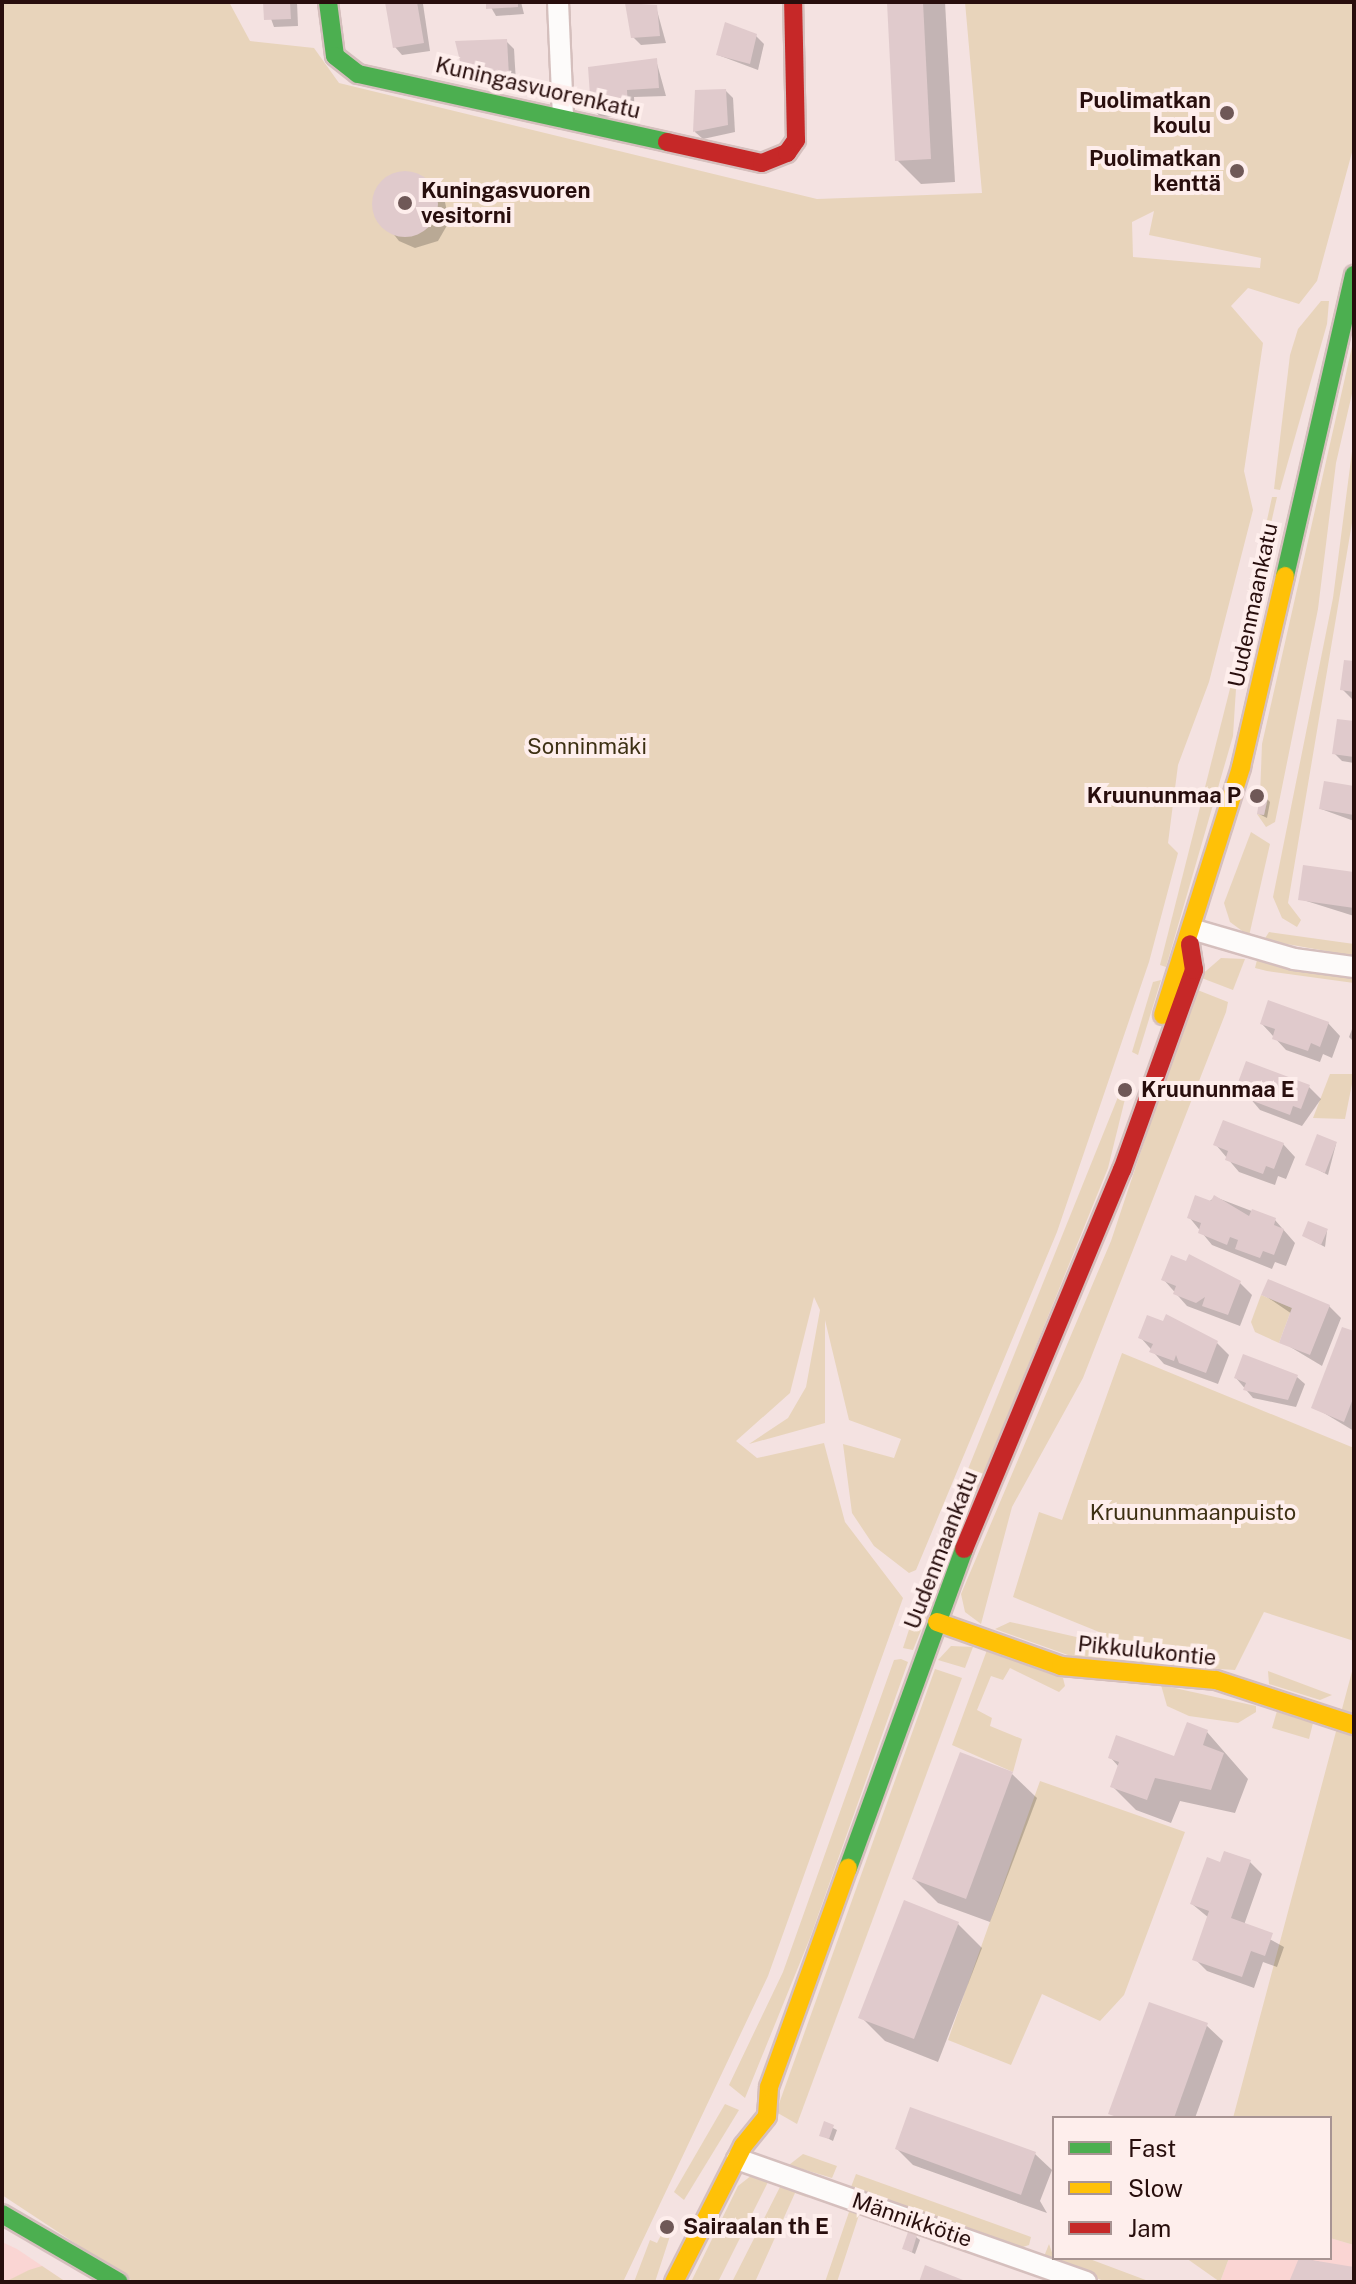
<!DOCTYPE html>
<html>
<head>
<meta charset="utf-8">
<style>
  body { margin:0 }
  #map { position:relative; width:1356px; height:2284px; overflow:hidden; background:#f4e2e1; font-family:"Public Sans",sans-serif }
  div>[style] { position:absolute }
  .built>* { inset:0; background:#fad5d3 }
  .green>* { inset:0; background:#e8d4bb }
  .shadow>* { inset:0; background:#0003 }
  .building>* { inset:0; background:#e0cacc }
  .round { border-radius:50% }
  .roads { filter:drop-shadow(2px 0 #d5bfbd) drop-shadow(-2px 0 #d5bfbd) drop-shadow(0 2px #d5bfbd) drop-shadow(0 -2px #d5bfbd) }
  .street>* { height:20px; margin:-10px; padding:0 10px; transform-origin:10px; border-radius:10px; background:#fdfbfa }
  .fast>* { height:18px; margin:-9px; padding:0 9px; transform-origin:9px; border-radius:9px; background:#4caf50 }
  .slow>* { height:18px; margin:-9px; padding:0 9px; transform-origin:9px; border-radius:9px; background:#ffc107 }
  .jam>* { height:18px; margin:-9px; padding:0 9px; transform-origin:9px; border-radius:9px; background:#c62828 }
  .dots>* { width:22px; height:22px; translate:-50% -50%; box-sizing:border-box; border:4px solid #feeeec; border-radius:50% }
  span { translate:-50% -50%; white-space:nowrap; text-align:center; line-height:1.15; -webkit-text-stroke:8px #feeeec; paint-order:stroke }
  .street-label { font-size:22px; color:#280e0d }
  .poi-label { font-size:22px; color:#280e0d; font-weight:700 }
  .right { translate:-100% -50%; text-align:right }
  .left { translate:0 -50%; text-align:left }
  .park-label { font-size:22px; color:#3d3013 }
  .frame { position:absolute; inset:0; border:4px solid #280e0d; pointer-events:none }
  .legend { position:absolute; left:1052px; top:2116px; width:280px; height:144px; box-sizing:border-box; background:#feeeec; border:2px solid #a89493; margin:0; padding:10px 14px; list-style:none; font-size:24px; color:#280e0d }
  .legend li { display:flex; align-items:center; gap:16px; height:40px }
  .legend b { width:40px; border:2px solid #a89493 }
</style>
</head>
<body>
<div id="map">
  <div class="built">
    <div style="clip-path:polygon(1330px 2238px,1354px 2245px,1354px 2282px,1220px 2282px,1229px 2258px,1330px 2258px)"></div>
    <div style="clip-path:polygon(2px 2242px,17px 2249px,66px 2282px,2px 2282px)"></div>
  </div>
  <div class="green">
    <div style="clip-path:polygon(evenodd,2px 2px,229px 2px,250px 41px,314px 48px,339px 83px,817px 199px,982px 193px,965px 2px,1354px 2px,1354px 145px,1317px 281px,1299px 304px,1248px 288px,1231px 306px,1263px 343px,1244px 471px,1253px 510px,1209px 682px,1178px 765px,1168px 843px,1178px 853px,1149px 962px,1057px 1232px,916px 1570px,909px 1573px,874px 1546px,852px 1513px,843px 1444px,894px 1458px,901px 1439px,849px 1420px,825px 1320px,825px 1423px,749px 1444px,788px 1418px,806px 1387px,820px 1310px,814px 1297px,790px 1393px,736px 1441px,757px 1458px,824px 1443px,845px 1522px,903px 1598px,768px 1976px,623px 2282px,134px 2282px,2px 2195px,2px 2px,1154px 211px,1149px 235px,1261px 258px,1260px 268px,1133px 257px,1132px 222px,1154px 211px)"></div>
    <div style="clip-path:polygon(1321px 301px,1329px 301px,1327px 324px,1280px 490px,1274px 489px,1290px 355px,1298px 329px)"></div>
    <div style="clip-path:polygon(1354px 338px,1354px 385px,1336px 463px,1318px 609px,1275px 822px,1266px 827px,1257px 814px,1264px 815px,1268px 798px,1260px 796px,1262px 744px)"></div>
    <div style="clip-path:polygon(1354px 436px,1354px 511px,1288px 903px,1301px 920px,1297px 927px,1282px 918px,1273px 897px,1333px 598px)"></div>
    <div style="clip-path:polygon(1272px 497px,1277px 497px,1242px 651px,1239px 650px)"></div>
    <div style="clip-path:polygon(1238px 657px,1233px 736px,1166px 967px,1160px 965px)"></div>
    <div style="clip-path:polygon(1251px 832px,1270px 844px,1249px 936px,1230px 922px,1224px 903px)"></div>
    <div style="clip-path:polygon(1269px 932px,1354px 944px,1354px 956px,1264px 940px)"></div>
    <div style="clip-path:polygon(1221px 958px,1245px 959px,1233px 990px,1199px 977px)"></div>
    <div style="clip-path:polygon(1257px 960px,1354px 977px,1354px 983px,1267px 971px,1255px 968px)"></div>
    <div style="clip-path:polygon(1161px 980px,1138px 1055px,1132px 1052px,1153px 982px)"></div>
    <div style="clip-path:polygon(1195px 989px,1228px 1002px,1226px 1012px,1083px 1378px,1012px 1507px,981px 1624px,965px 1612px,961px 1594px,1111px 1241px)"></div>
    <div style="clip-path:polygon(1330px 1074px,1354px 1074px,1345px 1119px,1313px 1118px)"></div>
    <div style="clip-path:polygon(1118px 1097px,1125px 1099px,1108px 1168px,913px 1650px,903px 1648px,933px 1556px)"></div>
    <div style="clip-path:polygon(1261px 1295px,1292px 1308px,1279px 1343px,1255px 1332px,1251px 1322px)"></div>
    <div style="clip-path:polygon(1122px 1353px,1354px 1448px,1354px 1641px,1264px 1612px,1235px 1670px,1082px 1660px,995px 1629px,1010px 1622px,1116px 1646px,1104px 1634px,1013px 1597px,1039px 1512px,1062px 1520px)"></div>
    <div style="clip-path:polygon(951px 1646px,973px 1647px,965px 1668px,938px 1660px)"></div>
    <div style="clip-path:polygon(987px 1650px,1063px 1678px,1065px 1686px,1059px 1692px,1010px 1668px,1003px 1680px,991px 1676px,977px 1710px,992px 1718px,990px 1726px,1022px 1739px,1013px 1772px,952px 1745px)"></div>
    <div style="clip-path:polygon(901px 1659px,908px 1662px,810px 1938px,745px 2098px,729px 2085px,783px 1972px,894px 1660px)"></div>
    <div style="clip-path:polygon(1354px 1664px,1354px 2245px,1330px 2238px,1330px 2118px,1233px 2118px)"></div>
    <div style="clip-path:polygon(935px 1669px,962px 1678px,797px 2124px,776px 2112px)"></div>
    <div style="clip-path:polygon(1268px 1671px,1332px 1695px,1320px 1700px,1269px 1684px)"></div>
    <div style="clip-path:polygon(1161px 1685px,1256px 1706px,1256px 1712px,1238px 1723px,1189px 1716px,1167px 1706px)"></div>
    <div style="clip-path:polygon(1277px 1711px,1313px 1723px,1309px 1739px,1272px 1728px)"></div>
    <div style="clip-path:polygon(1040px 1781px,1185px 1832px,1124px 1995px,1100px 2021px,1042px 1994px,1011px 2065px,948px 2040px)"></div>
    <div style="clip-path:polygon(725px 2104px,739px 2110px,684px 2200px,674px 2192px)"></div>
    <div style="clip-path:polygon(803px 2154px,837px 2166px,832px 2178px,789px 2165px)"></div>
    <div style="clip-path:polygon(856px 2174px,1031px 2237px,1029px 2245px,1020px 2248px,851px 2187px)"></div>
    <div style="clip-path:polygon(752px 2175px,770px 2178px,718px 2282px,691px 2282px,738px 2186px)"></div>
    <div style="clip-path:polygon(782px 2183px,809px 2198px,795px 2193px,755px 2282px,732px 2282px)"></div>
    <div style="clip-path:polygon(832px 2202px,874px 2214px,859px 2215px,837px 2282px,825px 2282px,849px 2212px)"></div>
    <div style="clip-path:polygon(662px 2233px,670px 2236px,655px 2282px,634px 2282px,650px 2240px,657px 2243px)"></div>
    <div style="clip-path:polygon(1049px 2244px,1054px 2258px,1087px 2258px,1151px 2282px,1107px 2282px,1043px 2259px)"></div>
    <div style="clip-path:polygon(1186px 2258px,1229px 2258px,1220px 2282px)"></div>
    <div style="clip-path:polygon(42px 2266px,66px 2282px,5px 2282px,29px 2270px)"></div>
  </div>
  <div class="shadow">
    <div style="clip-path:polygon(265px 2px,297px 2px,298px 26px,274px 27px)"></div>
    <div style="clip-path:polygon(387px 2px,423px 4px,430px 51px,402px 55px,395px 47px)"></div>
    <div style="clip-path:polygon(488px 2px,521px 2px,524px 14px,496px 16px)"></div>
    <div style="clip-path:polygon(889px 2px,945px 2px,955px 182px,921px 184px,897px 160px)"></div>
    <div style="clip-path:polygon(656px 7px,666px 43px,641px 45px,633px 37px)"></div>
    <div style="clip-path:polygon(756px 36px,764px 44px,758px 70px,718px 55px)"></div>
    <div style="clip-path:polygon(506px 41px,514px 49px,516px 83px,474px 84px,466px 76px)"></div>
    <div style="clip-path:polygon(656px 60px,666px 96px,634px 97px,635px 115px,601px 117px,593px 110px)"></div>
    <div style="clip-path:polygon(726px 91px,733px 98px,735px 132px,703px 139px,695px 132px,697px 92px)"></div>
    <div style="clip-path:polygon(410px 174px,445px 202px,449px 222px,438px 241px,415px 248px,399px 241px,373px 208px,385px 181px)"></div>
    <div style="clip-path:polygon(1354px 662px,1354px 701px,1342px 689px)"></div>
    <div style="clip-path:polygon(1354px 723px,1354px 763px,1342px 761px,1334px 753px)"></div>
    <div style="clip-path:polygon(1354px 788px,1354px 821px,1321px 809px)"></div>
    <div style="clip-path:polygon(1267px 799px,1270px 802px,1267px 818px,1259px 814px)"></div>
    <div style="clip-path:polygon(1354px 874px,1354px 916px,1300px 899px)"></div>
    <div style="clip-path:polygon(1328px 1023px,1340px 1036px,1332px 1058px,1323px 1054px,1320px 1062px,1286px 1050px,1262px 1024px)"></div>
    <div style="clip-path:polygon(1354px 1024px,1354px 1042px,1349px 1037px)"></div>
    <div style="clip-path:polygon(1239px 1085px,1309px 1087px,1321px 1099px,1302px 1126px,1260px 1110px)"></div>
    <div style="clip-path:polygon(1283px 1144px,1295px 1157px,1286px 1179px,1278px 1176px,1275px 1185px,1239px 1172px,1216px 1145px)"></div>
    <div style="clip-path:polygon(1336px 1144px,1328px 1175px,1307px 1164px)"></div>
    <div style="clip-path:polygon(1215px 1197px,1275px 1220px,1295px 1243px,1286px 1266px,1275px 1262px,1272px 1269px,1212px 1245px,1189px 1217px)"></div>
    <div style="clip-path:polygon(1327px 1231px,1325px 1247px,1304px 1236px)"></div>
    <div style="clip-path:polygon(1164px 1280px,1240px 1283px,1252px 1295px,1240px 1326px,1187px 1306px)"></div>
    <div style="clip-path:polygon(1264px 1295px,1329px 1306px,1341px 1318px,1322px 1366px,1282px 1342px,1292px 1314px)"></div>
    <div style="clip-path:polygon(1354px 1333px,1354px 1431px,1314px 1407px)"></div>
    <div style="clip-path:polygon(1141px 1338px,1217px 1343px,1229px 1355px,1218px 1384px,1164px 1364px)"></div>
    <div style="clip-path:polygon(1297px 1377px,1305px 1384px,1296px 1407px,1253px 1398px,1236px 1378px)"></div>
    <div style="clip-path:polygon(1207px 1732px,1248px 1779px,1235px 1813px,1180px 1801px,1171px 1823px,1136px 1810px,1112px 1786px,1119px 1767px,1110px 1757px,1175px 1759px)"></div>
    <div style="clip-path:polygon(1012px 1774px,1037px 1798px,990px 1922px,938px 1903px,914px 1879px)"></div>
    <div style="clip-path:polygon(1250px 1862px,1262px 1874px,1244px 1925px,1284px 1947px,1277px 1967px,1263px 1962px,1254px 1988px,1207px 1971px,1195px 1959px,1209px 1918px,1192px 1904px)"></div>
    <div style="clip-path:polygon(957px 1923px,982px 1948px,938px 2062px,885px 2041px,861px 2017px)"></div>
    <div style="clip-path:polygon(1206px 2025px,1223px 2041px,1195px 2118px,1111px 2113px)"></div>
    <div style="clip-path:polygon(825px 2124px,837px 2130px,833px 2141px,821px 2135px)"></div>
    <div style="clip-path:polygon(897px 2149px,1035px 2154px,1052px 2170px,1040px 2201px,1047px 2213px,913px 2165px)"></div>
    <div style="clip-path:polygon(916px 2237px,920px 2240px,915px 2254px,905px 2249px)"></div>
    <div style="clip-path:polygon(1300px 2258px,1354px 2269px,1354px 2282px,1290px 2282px)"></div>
  </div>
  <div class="building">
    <div style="clip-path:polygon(263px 2px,290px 2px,291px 19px,264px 20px)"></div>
    <div style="clip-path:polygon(385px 2px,417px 2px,424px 43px,393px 48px)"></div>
    <div style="clip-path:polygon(486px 2px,518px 2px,518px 7px,486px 9px)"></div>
    <div style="clip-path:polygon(887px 2px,923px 2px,931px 159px,895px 161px)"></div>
    <div style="clip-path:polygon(625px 3px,657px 5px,660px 36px,631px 38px)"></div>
    <div style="clip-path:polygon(725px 22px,757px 34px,750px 64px,716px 55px)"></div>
    <div style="clip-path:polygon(507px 39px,509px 76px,464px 77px,455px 41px)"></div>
    <div style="clip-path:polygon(657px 58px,659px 88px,627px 90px,628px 108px,591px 110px,588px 67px)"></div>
    <div style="clip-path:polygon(726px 89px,728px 125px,693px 132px,695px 90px)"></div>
    <div class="round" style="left:372px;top:171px;width:66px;height:66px"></div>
    <div style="clip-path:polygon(1344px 660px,1354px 661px,1354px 692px,1340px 690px)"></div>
    <div style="clip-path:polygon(1337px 719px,1354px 721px,1354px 757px,1332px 754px)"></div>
    <div style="clip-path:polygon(1324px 781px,1354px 786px,1354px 815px,1319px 809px)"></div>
    <div style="clip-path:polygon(1260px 796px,1268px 797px,1264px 815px,1257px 814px)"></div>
    <div style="clip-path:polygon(1303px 865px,1354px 872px,1354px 908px,1298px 900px)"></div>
    <div style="clip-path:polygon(1268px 1000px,1329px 1022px,1320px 1047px,1311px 1043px,1308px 1051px,1272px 1039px,1275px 1029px,1260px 1024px)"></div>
    <div style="clip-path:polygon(1246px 1061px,1310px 1085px,1301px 1109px,1293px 1106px,1290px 1115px,1245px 1098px,1248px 1089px,1237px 1085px)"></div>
    <div style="clip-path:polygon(1223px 1120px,1284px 1143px,1274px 1169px,1266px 1166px,1263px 1174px,1225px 1160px,1228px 1151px,1213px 1145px)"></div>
    <div style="clip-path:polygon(1317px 1134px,1337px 1142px,1325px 1173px,1305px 1165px)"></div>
    <div style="clip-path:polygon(1195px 1195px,1211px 1201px,1214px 1195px,1249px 1216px,1252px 1209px,1276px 1218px,1274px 1225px,1284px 1229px,1274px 1255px,1263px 1251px,1260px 1258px,1235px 1249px,1238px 1240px,1230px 1237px,1227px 1245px,1198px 1233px,1201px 1223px,1187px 1218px)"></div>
    <div style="clip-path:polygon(1308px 1221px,1328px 1229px,1321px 1245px,1302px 1236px)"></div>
    <div style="clip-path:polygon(1189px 1254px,1241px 1281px,1228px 1315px,1202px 1306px,1205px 1297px,1196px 1303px,1173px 1294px,1176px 1286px,1161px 1280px,1171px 1255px,1186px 1261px)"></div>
    <div style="clip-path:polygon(1268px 1279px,1330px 1305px,1310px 1355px,1279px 1343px,1292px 1308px,1261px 1295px)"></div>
    <div style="clip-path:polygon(1166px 1314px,1218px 1341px,1206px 1373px,1179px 1363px,1176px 1355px,1174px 1361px,1149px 1352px,1153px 1344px,1138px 1338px,1147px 1315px,1163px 1321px)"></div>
    <div style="clip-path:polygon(1342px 1327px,1354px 1331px,1354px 1396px,1344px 1422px,1311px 1408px)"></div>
    <div style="clip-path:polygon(1243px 1354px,1298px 1375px,1288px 1400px,1243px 1390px,1246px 1383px,1234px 1378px)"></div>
    <div style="clip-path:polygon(1187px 1722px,1208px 1730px,1203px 1745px,1224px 1753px,1211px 1790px,1155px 1778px,1147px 1800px,1110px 1787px,1119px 1762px,1108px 1758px,1116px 1735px,1174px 1756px)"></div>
    <div style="clip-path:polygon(960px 1752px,1013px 1772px,966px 1899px,912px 1879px)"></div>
    <div style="clip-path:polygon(1224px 1851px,1251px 1860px,1231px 1918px,1273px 1933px,1265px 1956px,1251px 1951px,1242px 1977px,1192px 1960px,1209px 1911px,1190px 1904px,1207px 1857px,1220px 1862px)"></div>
    <div style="clip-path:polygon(904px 1900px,959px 1922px,914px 2039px,858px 2018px)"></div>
    <div style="clip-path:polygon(1149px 2002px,1208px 2023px,1174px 2118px,1120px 2118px,1108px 2114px)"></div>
    <div style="clip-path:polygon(910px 2107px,1036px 2152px,1021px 2195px,895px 2149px)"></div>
    <div style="clip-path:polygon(824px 2121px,834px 2125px,829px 2139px,819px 2136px)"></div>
    <div style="clip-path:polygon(908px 2232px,917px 2235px,912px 2252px,902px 2249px)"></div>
    <div style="clip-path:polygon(1299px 2258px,1354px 2267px,1354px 2282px,1289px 2282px)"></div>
    <div style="clip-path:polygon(925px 2265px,968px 2282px,919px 2282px)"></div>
  </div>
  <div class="roads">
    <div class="street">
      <div style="left:558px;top:2px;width:116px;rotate:87.5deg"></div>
      <div style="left:1195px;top:930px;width:103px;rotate:16.3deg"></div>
      <div style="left:1294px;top:959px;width:61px;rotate:7.6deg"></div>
      <div style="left:737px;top:2159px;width:370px;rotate:19.4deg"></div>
    </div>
    <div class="fast">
      <div style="left:328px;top:2px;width:54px;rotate:82.6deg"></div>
      <div style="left:335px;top:56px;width:29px;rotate:38deg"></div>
      <div style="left:358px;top:74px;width:316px;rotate:12.4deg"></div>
      <div style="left:1285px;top:576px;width:309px;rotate:-77.1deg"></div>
      <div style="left:848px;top:1868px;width:339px;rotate:-70deg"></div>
      <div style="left:2px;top:2214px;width:135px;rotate:30.2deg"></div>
    </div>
    <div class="slow">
      <div style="left:1163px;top:1015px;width:260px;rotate:-72.5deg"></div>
      <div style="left:1241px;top:767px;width:196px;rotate:-77deg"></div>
      <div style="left:937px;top:1622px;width:132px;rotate:19.5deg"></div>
      <div style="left:1061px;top:1666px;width:156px;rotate:5.2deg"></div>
      <div style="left:1216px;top:1680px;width:145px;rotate:18.1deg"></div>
      <div style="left:674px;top:2282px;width:153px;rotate:-63.1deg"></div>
      <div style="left:743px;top:2146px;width:38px;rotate:-51deg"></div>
      <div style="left:767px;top:2116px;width:29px;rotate:-86deg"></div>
      <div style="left:769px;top:2087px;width:233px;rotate:-70.2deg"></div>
    </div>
    <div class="jam">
      <div style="left:667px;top:142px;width:97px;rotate:12.5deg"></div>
      <div style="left:762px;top:163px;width:27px;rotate:-22deg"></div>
      <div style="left:787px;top:153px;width:16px;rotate:-55deg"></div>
      <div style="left:796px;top:140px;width:138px;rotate:-91.2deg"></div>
      <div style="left:964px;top:1549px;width:411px;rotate:-67.4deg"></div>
      <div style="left:1122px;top:1170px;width:213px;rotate:-70.2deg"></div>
      <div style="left:1194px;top:970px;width:26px;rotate:-99deg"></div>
    </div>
  </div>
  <div class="dots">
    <div style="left:1227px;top:113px;background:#6f5857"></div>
    <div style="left:1237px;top:171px;background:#6f5857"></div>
    <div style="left:405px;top:203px;background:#6f5857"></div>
    <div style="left:1257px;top:796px;background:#6f5857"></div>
    <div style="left:1125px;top:1090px;background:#6f5857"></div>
    <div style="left:667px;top:2227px;background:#6f5857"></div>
  </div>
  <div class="street-label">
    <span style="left:538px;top:88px;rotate:13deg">Kuningasvuorenkatu</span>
    <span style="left:1253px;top:605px;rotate:-78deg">Uudenmaankatu</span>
    <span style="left:941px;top:1550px;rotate:-69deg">Uudenmaankatu</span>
    <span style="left:1147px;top:1651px;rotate:6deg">Pikkulukontie</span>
    <span style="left:912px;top:2220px;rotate:19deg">Männikkötie</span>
  </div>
  <div class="poi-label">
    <span class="right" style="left:1211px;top:113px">Puolimatkan<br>koulu</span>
    <span class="right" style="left:1221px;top:171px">Puolimatkan<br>kenttä</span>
    <span class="left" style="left:421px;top:203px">Kuningasvuoren<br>vesitorni</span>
    <span class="right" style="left:1241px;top:796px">Kruununmaa P</span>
    <span class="left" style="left:1141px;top:1090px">Kruununmaa E</span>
    <span class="left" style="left:683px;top:2227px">Sairaalan th E</span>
  </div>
  <div class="park-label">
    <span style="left:587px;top:747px">Sonninmäki</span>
    <span style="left:1193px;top:1513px">Kruununmaanpuisto</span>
  </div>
  <div class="frame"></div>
  <ul class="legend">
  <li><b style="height:10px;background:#4caf50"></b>Fast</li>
  <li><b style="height:10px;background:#ffc107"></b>Slow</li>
  <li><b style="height:10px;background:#c62828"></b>Jam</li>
  </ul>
</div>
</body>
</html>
